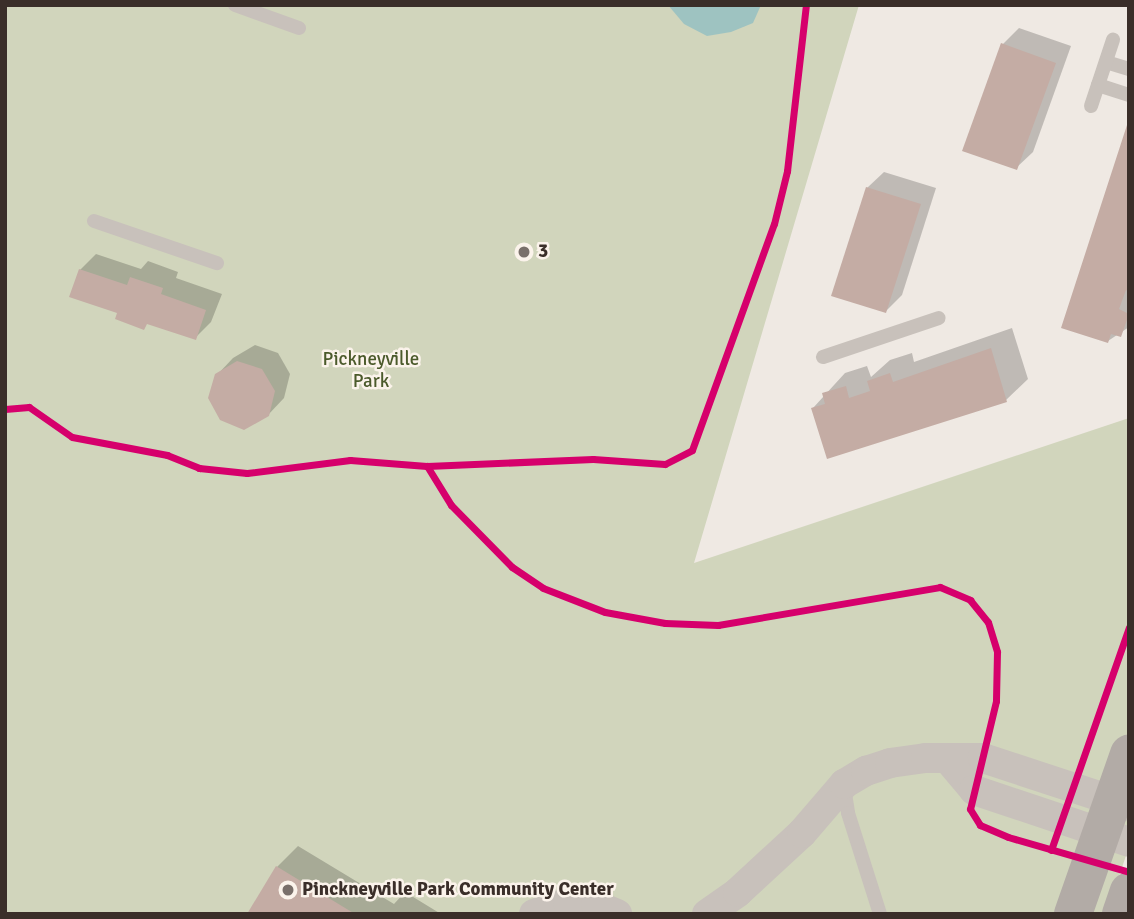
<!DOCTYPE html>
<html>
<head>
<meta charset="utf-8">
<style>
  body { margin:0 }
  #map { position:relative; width:1134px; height:919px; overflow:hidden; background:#efe9e3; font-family:Signika,sans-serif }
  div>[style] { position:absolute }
  .green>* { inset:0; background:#d1d5bc }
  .water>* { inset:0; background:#9ec3c1 }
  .shadow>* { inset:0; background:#0003 }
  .building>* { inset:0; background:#c4aca4 }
  .service>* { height:14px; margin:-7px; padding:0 7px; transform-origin:7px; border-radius:7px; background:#c8c1bb }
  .minor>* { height:30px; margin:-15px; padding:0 15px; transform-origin:15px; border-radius:15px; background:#c8c1bb }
  .trunk>* { height:38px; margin:-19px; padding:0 19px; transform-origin:19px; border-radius:19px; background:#b2aba6 }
  .cycleway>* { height:7px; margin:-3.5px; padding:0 3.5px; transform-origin:3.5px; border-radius:3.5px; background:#d6006c }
  .dots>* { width:19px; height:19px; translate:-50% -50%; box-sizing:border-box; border:4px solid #fbf3eb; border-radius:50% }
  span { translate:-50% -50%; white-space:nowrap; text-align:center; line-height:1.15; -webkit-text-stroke:5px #fbf3eb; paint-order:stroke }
  .poi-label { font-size:19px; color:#3a2e29; font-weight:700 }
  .left { translate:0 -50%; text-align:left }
  .park-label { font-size:19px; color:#4b5a2b }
  .frame { position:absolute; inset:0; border:7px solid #3a2e29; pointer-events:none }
</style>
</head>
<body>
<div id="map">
  <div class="green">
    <div style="clip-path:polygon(5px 5px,859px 5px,694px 563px,1129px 418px,1129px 847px,1106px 914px,5px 914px)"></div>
  </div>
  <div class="water">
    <div style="clip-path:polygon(668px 5px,761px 5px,753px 23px,731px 32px,707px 36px,684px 24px)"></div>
  </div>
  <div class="shadow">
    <div style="clip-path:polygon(1019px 28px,1071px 46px,1033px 152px,1016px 168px,1003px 44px)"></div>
    <div style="clip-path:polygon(1128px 126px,1129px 327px,1108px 341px,1063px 327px)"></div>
    <div style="clip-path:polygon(884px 172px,936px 188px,902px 295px,886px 311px,867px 188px)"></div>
    <div style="clip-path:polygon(96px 254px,141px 269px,148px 261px,178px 272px,176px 278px,222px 294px,211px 322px,195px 338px,119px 312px,80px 270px)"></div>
    <div style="clip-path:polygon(1012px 328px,1028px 379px,1006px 400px,813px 408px,845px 373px,867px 366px,871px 377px,890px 360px,912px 353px,914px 362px)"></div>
    <div style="clip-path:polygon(255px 345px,278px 353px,290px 374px,284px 398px,268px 415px,217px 375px,233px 358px)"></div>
    <div style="clip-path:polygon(298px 846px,394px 904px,405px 892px,441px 914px,249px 914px,277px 867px)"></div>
  </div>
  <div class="building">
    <div style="clip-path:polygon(1001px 43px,1056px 63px,1017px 170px,962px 151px)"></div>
    <div style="clip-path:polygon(1127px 125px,1129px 291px,1126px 290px,1119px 309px,1129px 314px,1121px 337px,1111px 334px,1108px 343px,1061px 328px)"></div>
    <div style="clip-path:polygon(866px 187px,921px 204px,886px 313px,831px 296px)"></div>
    <div style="clip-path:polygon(79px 269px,127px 285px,130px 277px,163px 288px,161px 294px,206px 310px,196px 340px,147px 324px,144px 330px,115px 319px,117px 313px,69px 297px)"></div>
    <div style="clip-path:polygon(991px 348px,1007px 402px,827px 459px,811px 408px,825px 404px,822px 393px,846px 386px,849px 398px,870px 391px,867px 381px,890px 373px,893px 382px)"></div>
    <div style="clip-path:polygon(237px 361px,262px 369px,275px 391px,269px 416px,244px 430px,220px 420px,208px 398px,215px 374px)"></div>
    <div style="clip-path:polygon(276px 866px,355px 914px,247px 914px)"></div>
  </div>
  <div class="service">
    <div style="left:235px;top:5px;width:68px;rotate:19.8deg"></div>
    <div style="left:1106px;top:62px;width:24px;rotate:17deg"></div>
    <div style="left:1098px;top:85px;width:33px;rotate:18deg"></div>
    <div style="left:1091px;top:106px;width:70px;rotate:-71.6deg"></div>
    <div style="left:94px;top:221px;width:130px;rotate:18.9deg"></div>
    <div style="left:823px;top:357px;width:122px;rotate:-18.6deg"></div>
    <div style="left:844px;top:787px;width:26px;rotate:81deg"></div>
    <div style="left:848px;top:813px;width:106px;rotate:72.4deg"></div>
  </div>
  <div class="minor">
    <div style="left:949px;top:760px;width:39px;rotate:50deg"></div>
    <div style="left:974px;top:790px;width:163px;rotate:18.5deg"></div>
    <div style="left:534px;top:914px;width:36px;rotate:-19deg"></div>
    <div style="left:568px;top:902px;width:28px;rotate:6deg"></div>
    <div style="left:596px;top:905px;width:23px;rotate:23deg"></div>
    <div style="left:707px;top:914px;width:38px;rotate:-35deg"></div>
    <div style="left:738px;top:892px;width:87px;rotate:-42.7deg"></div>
    <div style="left:802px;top:833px;width:65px;rotate:-49.4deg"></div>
    <div style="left:844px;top:784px;width:26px;rotate:-31deg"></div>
    <div style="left:866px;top:771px;width:25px;rotate:-18deg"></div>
    <div style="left:890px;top:763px;width:36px;rotate:-8deg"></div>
    <div style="left:926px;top:758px;width:57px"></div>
    <div style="left:983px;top:758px;width:154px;rotate:18.2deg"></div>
  </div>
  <div class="trunk">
    <div style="left:1073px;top:914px;width:170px;rotate:-70.7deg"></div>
    <div style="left:1121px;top:914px;width:24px;rotate:-71deg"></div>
  </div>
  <div class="cycleway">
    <div style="left:5px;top:409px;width:24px;rotate:-5deg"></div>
    <div style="left:29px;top:407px;width:52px;rotate:34.9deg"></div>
    <div style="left:72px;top:437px;width:97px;rotate:10.7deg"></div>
    <div style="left:167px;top:455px;width:35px;rotate:22deg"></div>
    <div style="left:199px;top:468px;width:48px;rotate:5.9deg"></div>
    <div style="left:247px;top:473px;width:104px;rotate:-7.2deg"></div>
    <div style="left:350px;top:460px;width:77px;rotate:4.5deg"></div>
    <div style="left:427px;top:466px;width:166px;rotate:-2.4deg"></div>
    <div style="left:593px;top:459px;width:72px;rotate:4deg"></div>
    <div style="left:665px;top:464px;width:30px;rotate:-27deg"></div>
    <div style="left:692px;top:450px;width:240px;rotate:-70.1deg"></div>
    <div style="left:774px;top:224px;width:55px;rotate:-76.2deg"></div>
    <div style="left:787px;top:171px;width:167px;rotate:-83.5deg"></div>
    <div style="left:427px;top:466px;width:46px;rotate:58.4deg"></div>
    <div style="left:451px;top:505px;width:87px;rotate:45.5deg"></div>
    <div style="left:512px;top:567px;width:37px;rotate:34deg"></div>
    <div style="left:543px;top:588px;width:66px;rotate:21.2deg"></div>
    <div style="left:605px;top:612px;width:61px;rotate:10.4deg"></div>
    <div style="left:665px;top:623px;width:53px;rotate:2.2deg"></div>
    <div style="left:718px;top:625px;width:225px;rotate:-9.7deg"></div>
    <div style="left:940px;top:587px;width:33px;rotate:23deg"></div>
    <div style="left:970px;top:600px;width:28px;rotate:51deg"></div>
    <div style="left:988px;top:622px;width:31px;rotate:73deg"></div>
    <div style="left:997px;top:652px;width:49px;rotate:91.2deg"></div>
    <div style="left:996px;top:701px;width:111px;rotate:103.5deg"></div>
    <div style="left:970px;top:809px;width:19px;rotate:58deg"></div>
    <div style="left:980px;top:825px;width:30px;rotate:23deg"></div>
    <div style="left:1008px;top:837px;width:126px;rotate:16.1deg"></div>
    <div style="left:1051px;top:850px;width:236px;rotate:-70.7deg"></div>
  </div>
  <div class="dots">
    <div style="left:524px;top:252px;background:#796f6a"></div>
    <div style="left:288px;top:890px;background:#796f6a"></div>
  </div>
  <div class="poi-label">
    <span class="left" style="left:538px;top:252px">3</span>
    <span class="left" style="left:302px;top:890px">Pinckneyville Park Community Center</span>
  </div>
  <div class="park-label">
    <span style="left:371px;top:371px">Pickneyville<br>Park</span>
  </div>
  <div class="frame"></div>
</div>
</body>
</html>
